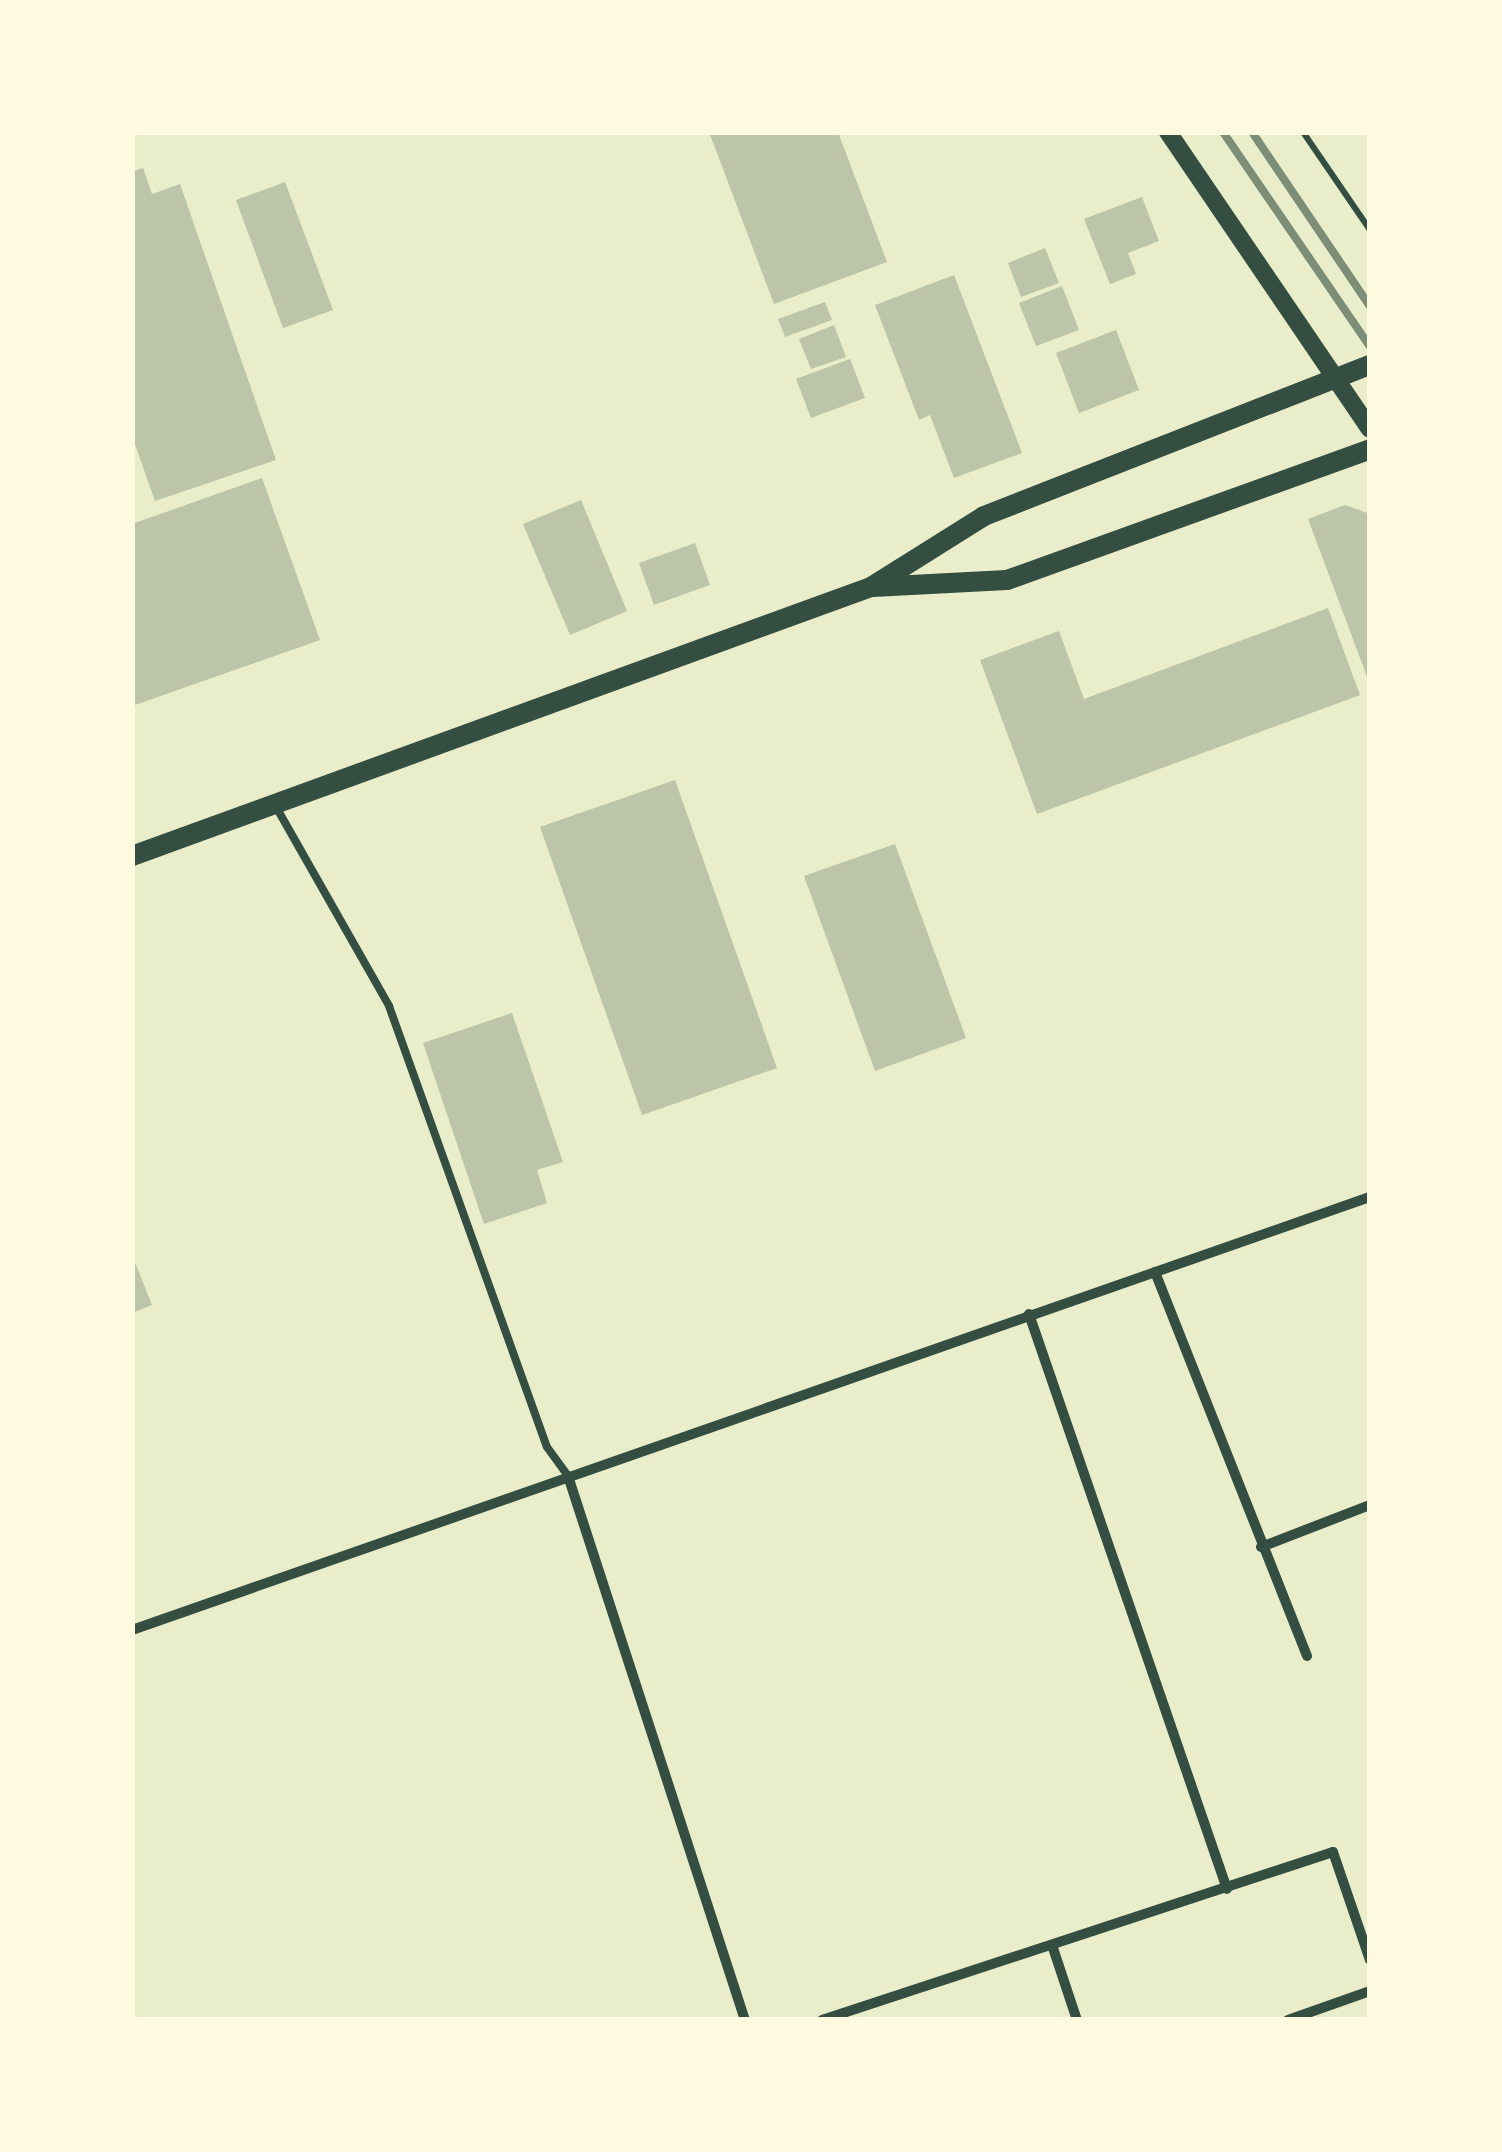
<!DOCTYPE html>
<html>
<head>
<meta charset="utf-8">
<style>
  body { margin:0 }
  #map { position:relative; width:1502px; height:2152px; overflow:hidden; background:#e9edc9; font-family:Helvetica,sans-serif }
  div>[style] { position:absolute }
  .building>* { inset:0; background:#bcc5a7 }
  .path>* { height:6px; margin:-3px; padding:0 3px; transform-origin:3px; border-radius:3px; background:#344e41 }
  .service>* { height:8px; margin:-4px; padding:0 4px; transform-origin:4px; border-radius:4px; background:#344e41 }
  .minor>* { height:10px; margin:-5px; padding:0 5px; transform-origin:5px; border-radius:5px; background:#344e41 }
  .tertiary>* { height:18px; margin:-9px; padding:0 9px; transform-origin:9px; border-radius:9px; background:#344e41 }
  .secondary>* { height:20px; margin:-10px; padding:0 10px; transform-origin:10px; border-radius:10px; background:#344e41 }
  .rail>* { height:8px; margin:-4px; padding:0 4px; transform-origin:4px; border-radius:4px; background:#7c8e77 }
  span { translate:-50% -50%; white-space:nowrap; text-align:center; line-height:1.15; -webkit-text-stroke:8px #fefae0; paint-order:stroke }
  .frame { position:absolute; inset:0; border:135px solid #fefae0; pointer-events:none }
</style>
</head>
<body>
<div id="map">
  <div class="building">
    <div style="clip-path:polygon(709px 132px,838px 132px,887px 262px,774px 304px)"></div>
    <div style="clip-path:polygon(143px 168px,152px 194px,180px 184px,276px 460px,155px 501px,132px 436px,132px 172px)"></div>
    <div style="clip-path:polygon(285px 182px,333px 310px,283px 328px,236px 200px)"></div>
    <div style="clip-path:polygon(1142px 197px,1159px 241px,1128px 253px,1136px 274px,1110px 284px,1084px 219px)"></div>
    <div style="clip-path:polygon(1045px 248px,1059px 283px,1021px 297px,1008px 263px)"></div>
    <div style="clip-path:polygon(954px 275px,1022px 453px,954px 478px,930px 415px,919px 420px,875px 305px)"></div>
    <div style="clip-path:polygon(1062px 286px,1079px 330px,1036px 346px,1019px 303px)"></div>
    <div style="clip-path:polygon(825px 302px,832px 320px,785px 337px,778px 319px)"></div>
    <div style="clip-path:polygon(834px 325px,846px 357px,811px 369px,799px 339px)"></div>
    <div style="clip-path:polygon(1116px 330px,1139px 390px,1079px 413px,1056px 353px)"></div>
    <div style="clip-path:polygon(850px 359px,865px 398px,811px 418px,796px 379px)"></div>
    <div style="clip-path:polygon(262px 478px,320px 640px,132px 706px,132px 524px)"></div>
    <div style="clip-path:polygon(581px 500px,627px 611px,570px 635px,523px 524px)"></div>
    <div style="clip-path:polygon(1345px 505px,1370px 514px,1369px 682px,1308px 519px)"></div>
    <div style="clip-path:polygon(695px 543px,710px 585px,654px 605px,639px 563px)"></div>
    <div style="clip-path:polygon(1328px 608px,1360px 695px,1037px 814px,980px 660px,1059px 631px,1084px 699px)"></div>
    <div style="clip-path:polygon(675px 780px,777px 1068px,642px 1115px,540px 827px)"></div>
    <div style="clip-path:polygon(895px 844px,966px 1038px,875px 1071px,804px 876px)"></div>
    <div style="clip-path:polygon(512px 1013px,563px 1162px,537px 1170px,547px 1203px,484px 1224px,423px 1043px)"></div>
    <div style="clip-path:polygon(132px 1255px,152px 1305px,132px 1313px)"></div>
  </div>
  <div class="path">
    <div style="left:1303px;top:132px;width:119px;rotate:55.6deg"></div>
  </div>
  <div class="service">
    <div style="left:275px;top:805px;width:231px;rotate:60.4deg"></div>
    <div style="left:389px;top:1006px;width:468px;rotate:70.3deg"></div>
    <div style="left:547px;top:1447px;width:36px;rotate:54deg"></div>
  </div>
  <div class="minor">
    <div style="left:1155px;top:1272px;width:413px;rotate:68.4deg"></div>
    <div style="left:1029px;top:1314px;width:608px;rotate:71deg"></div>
    <div style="left:568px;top:1476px;width:572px;rotate:71.98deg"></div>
    <div style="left:1261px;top:1547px;width:117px;rotate:-21.1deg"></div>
    <div style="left:132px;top:1630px;width:1312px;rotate:-19.28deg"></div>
    <div style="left:1052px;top:1945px;width:79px;rotate:71.6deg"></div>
    <div style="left:822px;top:2020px;width:538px;rotate:-18.2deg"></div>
    <div style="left:1333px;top:1852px;width:114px;rotate:71.1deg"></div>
    <div style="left:1288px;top:2020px;width:87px;rotate:-19.5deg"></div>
  </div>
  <div class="tertiary">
    <div style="left:1168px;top:132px;width:359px;rotate:55.8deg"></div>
  </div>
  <div class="secondary">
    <div style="left:873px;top:587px;width:134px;rotate:-3deg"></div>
    <div style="left:1007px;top:580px;width:386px;rotate:-19.8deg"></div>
    <div style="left:132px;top:856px;width:786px;rotate:-20deg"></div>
    <div style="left:871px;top:587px;width:133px;rotate:-32.1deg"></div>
    <div style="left:984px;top:516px;width:414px;rotate:-21.4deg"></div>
  </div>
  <div class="rail">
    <div style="left:1223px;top:132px;width:260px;rotate:55.6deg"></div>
    <div style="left:1252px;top:132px;width:210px;rotate:55.9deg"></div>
  </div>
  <div class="frame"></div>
</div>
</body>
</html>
